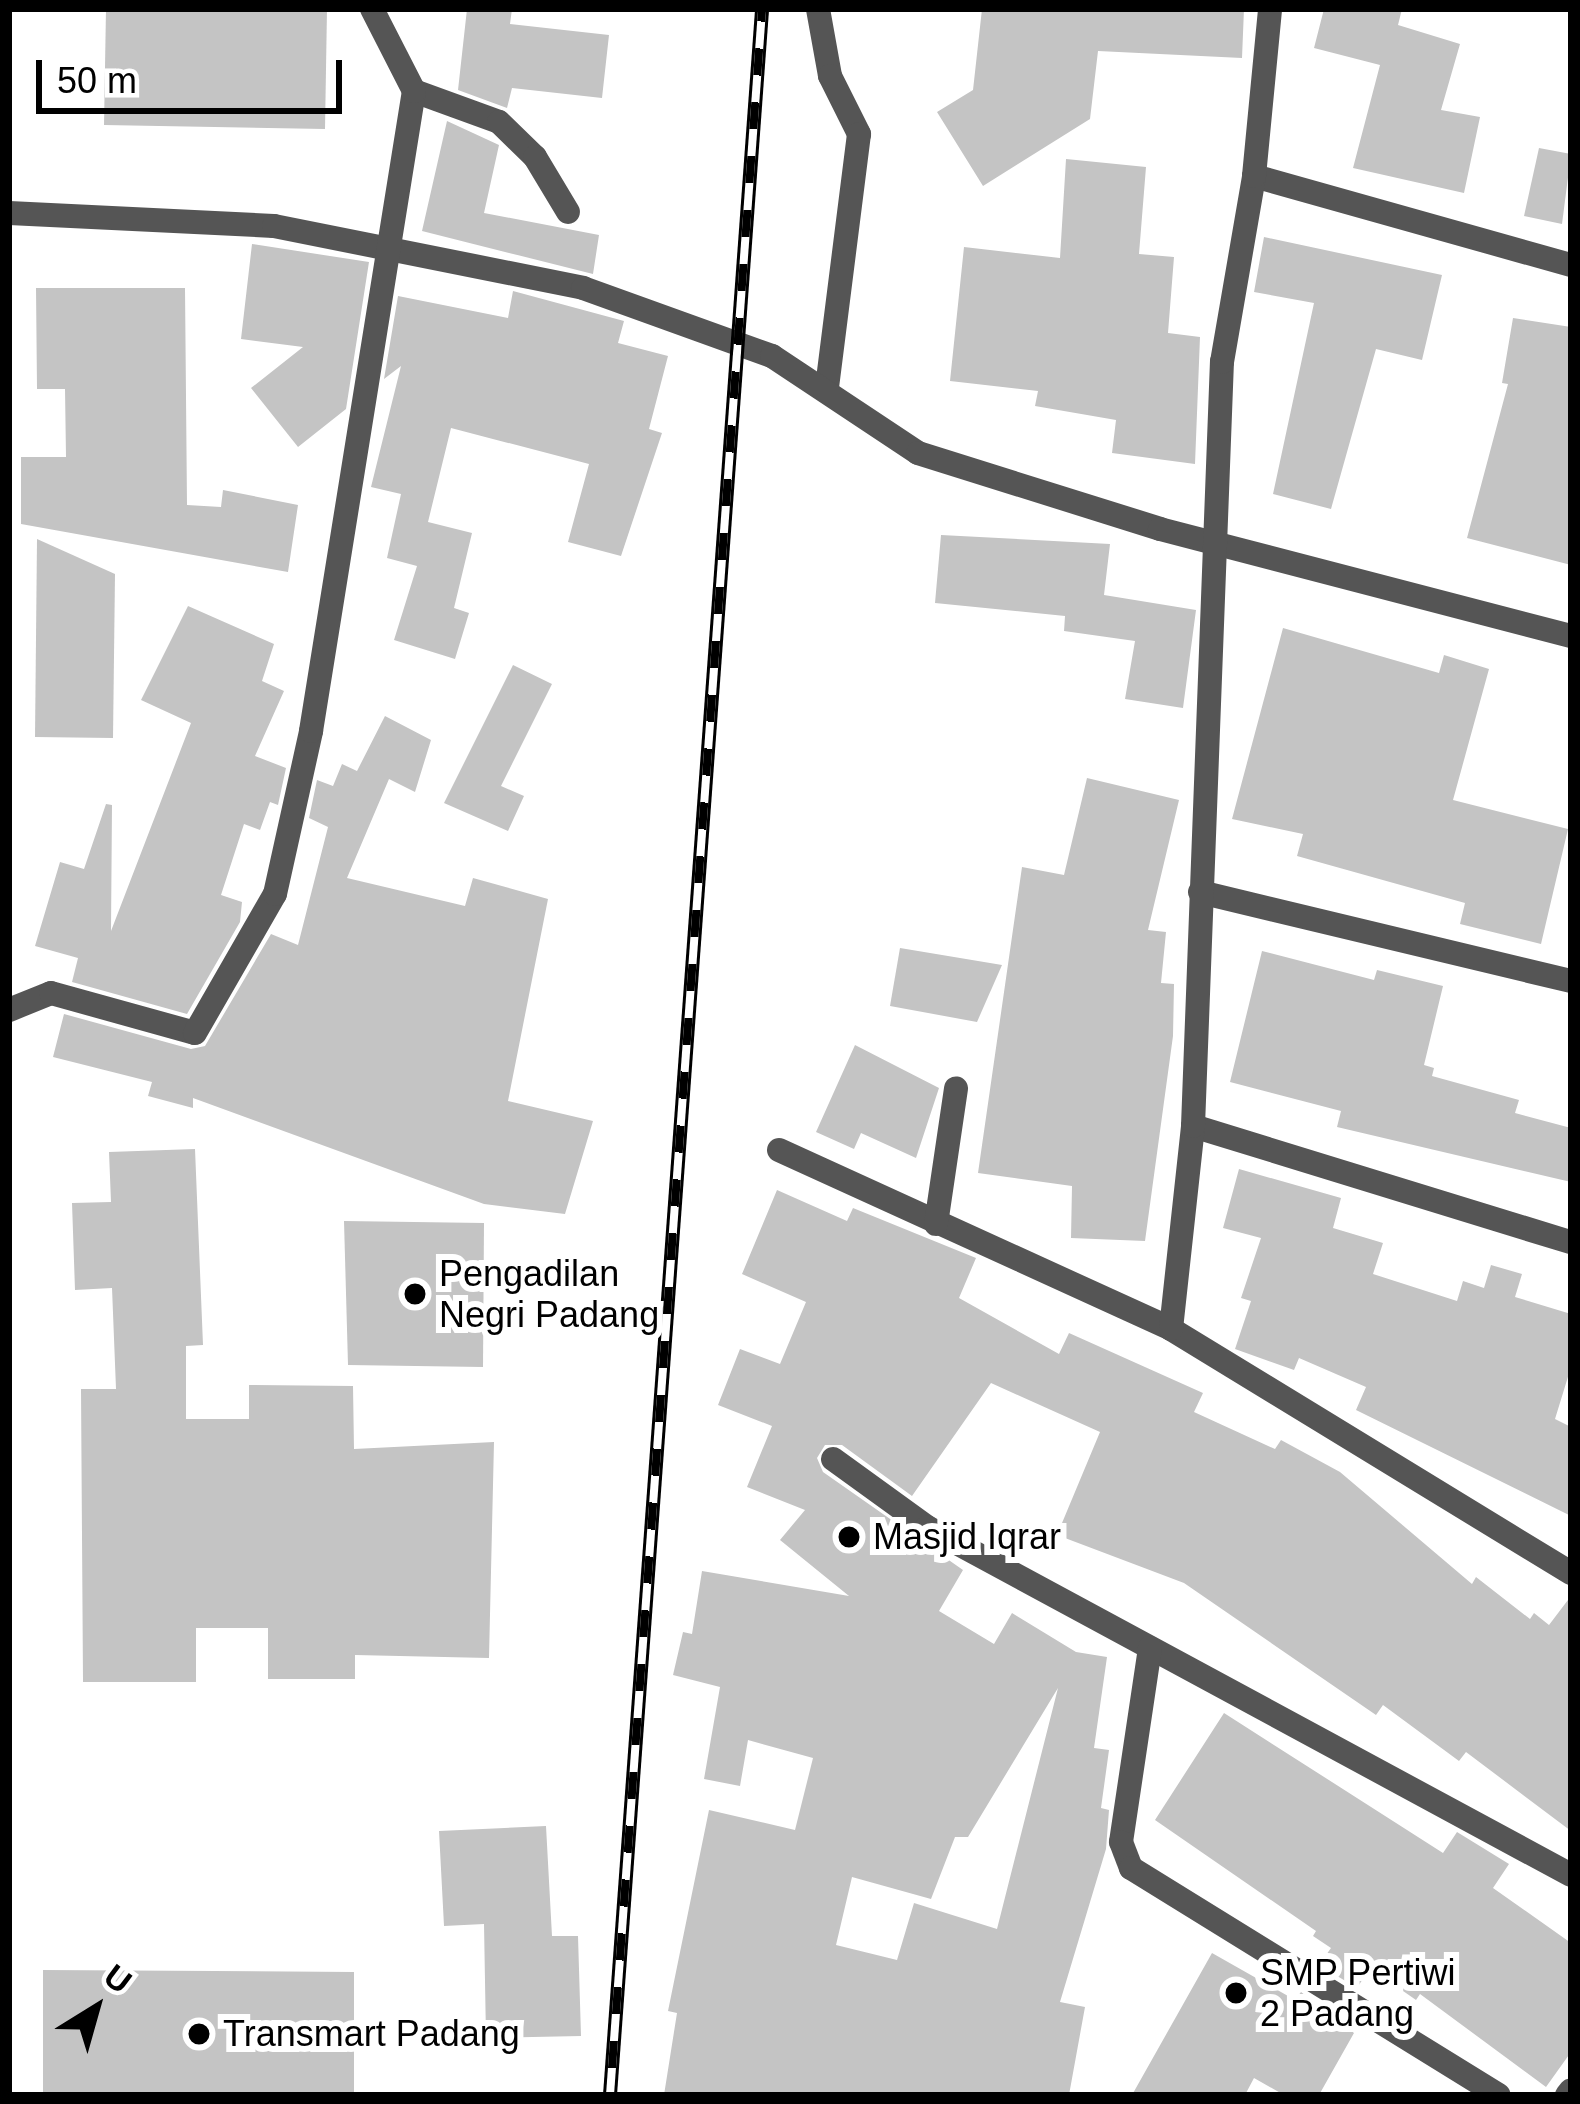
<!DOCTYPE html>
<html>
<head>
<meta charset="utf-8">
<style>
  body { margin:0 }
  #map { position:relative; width:1580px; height:2104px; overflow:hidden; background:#fff; font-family:Arial,sans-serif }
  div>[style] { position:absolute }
  .building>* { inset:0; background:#c4c4c4 }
  .street>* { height:24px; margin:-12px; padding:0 12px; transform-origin:12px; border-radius:12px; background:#555 }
  .rail>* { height:14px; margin-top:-7px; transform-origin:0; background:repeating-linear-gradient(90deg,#fff 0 27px,#000 0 54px); box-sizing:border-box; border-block:3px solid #000 }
  .dots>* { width:33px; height:33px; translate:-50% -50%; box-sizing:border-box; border:6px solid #fff; border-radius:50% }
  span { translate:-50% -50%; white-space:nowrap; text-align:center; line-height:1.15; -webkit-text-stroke:12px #fff; paint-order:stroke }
  .poi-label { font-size:36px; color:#000 }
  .left { translate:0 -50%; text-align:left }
  .frame { position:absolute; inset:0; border:12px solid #000; pointer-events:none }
  .north { position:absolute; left:36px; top:1948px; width:120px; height:120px; -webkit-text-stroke:9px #fff; paint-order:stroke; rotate:37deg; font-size:33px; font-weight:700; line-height:48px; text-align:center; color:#000 }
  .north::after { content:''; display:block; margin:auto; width:42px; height:54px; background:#000; clip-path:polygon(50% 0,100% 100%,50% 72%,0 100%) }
  .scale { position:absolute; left:36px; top:60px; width:306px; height:54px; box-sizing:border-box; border:6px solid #000; border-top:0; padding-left:15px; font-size:36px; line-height:42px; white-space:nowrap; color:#000; -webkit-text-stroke:9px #fff; paint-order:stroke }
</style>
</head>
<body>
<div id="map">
  <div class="building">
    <div style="clip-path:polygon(106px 9px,327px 9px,325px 129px,104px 125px)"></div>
    <div style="clip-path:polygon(467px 9px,512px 9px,510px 24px,609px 35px,602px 98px,512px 88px,507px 108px,458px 90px)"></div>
    <div style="clip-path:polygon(982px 9px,1244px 9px,1242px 58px,1098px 51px,1090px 119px,983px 186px,937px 112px,973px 90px)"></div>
    <div style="clip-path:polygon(1324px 9px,1402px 9px,1398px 25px,1460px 44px,1441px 110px,1480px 117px,1464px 193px,1353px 168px,1380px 65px,1314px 48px)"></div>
    <div style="clip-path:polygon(447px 121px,499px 145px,484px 213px,599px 235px,593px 274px,422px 231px)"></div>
    <div style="clip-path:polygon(1539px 148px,1571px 154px,1562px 224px,1524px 216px)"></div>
    <div style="clip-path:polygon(1066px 159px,1146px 167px,1139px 254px,1174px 257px,1168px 333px,1200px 337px,1195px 464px,1112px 453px,1116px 420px,1035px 406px,1038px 391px,950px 381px,964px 247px,1060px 258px)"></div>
    <div style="clip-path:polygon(1264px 237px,1442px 275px,1422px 360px,1376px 349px,1331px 509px,1273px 494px,1314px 303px,1254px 292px)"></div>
    <div style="clip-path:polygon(252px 244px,369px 262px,346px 409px,298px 447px,251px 388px,303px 347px,241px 339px)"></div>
    <div style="clip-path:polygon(36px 288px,185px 288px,187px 505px,221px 507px,223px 490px,298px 505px,288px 572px,21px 524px,21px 457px,66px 457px,65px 389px,37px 389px)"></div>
    <div style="clip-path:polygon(513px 291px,624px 321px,618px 343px,668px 356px,649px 429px,662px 433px,621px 556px,568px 542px,589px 464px,451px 428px,428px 522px,472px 533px,454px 608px,469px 613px,455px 659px,394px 640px,417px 566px,387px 558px,401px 494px,371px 487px,401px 366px,384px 379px,398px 296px,508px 318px)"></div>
    <div style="clip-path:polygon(1513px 318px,1571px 327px,1571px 565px,1467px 538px,1508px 384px,1502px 383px)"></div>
    <div style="clip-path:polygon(941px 535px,1110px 544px,1104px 595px,1196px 610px,1183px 708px,1125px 699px,1135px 641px,1064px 631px,1065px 616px,935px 603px)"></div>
    <div style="clip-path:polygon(37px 539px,115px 574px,113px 738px,35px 737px)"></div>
    <div style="clip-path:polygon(188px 606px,274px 644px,262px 681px,284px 691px,255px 756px,286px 768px,278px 805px,270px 802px,260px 830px,244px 824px,221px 895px,242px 902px,240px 922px,187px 1014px,72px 982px,78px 958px,35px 946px,60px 862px,84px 869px,106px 804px,112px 805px,111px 931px,191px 723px,141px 700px)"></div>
    <div style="clip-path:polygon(1283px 628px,1439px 673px,1444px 655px,1489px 669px,1453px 800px,1568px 829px,1541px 944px,1460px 924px,1465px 903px,1297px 856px,1303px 834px,1232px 819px)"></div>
    <div style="clip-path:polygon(513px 665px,552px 684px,501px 786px,524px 796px,508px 831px,444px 803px)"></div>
    <div style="clip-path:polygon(385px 716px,431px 740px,415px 792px,389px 779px,347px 878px,465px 906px,473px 878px,548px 899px,508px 1101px,593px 1121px,565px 1214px,484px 1204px,193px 1098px,193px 1108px,148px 1096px,152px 1082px,53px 1057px,64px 1014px,191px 1049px,205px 1046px,271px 934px,298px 945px,328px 827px,309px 818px,317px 780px,333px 786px,342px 764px,357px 771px)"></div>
    <div style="clip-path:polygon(1087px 778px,1179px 800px,1148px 930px,1166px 932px,1161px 983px,1174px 984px,1173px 1036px,1145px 1241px,1071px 1238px,1072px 1186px,978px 1173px,1022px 867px,1064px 875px)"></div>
    <div style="clip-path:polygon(900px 948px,1002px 965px,977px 1022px,890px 1006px)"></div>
    <div style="clip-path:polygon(1262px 951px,1374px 980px,1377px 970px,1443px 986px,1424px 1065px,1434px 1068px,1432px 1076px,1519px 1100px,1515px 1113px,1571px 1128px,1571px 1182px,1337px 1127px,1341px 1111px,1230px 1082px)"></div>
    <div style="clip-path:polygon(855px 1045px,939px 1088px,916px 1158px,861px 1133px,854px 1149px,816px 1132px)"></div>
    <div style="clip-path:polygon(195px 1149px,203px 1345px,186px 1346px,186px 1419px,249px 1419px,249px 1385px,353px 1386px,354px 1449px,494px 1442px,489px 1658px,355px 1655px,355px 1679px,268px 1679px,268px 1628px,196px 1628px,196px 1682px,83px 1682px,81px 1389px,116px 1389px,112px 1288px,75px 1290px,72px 1203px,111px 1202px,109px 1152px)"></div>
    <div style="clip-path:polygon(1239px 1169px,1341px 1198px,1333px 1228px,1383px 1243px,1373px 1274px,1457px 1301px,1463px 1281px,1484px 1288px,1491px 1265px,1522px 1274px,1515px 1297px,1571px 1314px,1571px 1367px,1555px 1419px,1571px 1427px,1571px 1516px,1356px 1410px,1366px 1387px,1299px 1358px,1294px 1370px,1235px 1349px,1251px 1301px,1241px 1298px,1261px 1238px,1223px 1228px)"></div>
    <div style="clip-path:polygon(evenodd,777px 1190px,847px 1221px,853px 1208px,976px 1258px,959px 1298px,1059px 1354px,1069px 1333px,1203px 1393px,1194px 1412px,1275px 1449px,1281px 1440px,1340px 1472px,1472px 1584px,1476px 1577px,1530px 1619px,1534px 1613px,1549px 1625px,1571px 1596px,1571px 1831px,1466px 1752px,1459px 1761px,1383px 1705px,1376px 1715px,1184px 1583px,1057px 1535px,1100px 1432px,991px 1383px,912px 1496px,842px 1445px,825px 1445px,817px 1458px,823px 1472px,963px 1570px,939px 1611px,994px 1644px,1012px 1613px,1076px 1652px,1107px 1657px,1094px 1748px,1109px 1750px,1101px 1808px,1109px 1810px,1106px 1849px,1060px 2002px,1085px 2007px,1069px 2095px,664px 2095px,677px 2013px,668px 2011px,709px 1810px,795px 1830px,813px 1758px,748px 1740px,740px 1786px,704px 1779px,720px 1687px,673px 1675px,683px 1632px,692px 1634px,702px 1571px,849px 1596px,780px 1540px,805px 1510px,747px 1487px,772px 1426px,718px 1405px,740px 1349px,780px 1364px,806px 1302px,742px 1274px,777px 1190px,1058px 1688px,997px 1929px,914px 1903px,897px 1960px,836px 1945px,852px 1877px,931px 1899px,955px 1837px,968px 1837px,1058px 1688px)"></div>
    <div style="clip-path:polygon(344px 1221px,484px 1223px,483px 1367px,348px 1365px)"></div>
    <div style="clip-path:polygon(1224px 1713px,1443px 1853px,1457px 1832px,1509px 1864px,1493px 1888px,1571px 1943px,1571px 2052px,1546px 2087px,1420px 1994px,1416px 2000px,1370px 1968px,1357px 1988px,1319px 1965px,1331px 1948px,1313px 1936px,1316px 1931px,1155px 1820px)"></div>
    <div style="clip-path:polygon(546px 1826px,552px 1936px,578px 1936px,581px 2036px,486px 2038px,484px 1924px,444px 1926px,439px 1831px)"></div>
    <div style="clip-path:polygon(1212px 1953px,1295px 2000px,1301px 1992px,1354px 2033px,1319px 2095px,1284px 2095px,1254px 2078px,1245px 2095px,1132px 2095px)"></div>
    <div style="clip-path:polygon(43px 1970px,354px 1972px,354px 2095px,43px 2095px)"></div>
  </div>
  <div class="street">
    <div style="left:818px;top:9px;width:68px;rotate:79.8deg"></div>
    <div style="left:830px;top:76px;width:65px;rotate:63.4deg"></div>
    <div style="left:859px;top:134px;width:254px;rotate:97.2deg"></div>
    <div style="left:414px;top:91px;width:90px;rotate:20deg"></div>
    <div style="left:499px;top:122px;width:50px;rotate:44.2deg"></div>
    <div style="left:535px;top:157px;width:64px;rotate:59deg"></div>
    <div style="left:1254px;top:176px;width:329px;rotate:15.7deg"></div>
    <div style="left:9px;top:213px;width:265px;rotate:2.8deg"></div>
    <div style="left:274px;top:226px;width:315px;rotate:11.3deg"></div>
    <div style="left:583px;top:288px;width:201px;rotate:19.8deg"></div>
    <div style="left:772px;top:356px;width:175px;rotate:33.6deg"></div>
    <div style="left:918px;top:453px;width:254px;rotate:17.4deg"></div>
    <div style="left:1160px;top:529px;width:425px;rotate:14.6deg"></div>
    <div style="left:1200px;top:892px;width:382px;rotate:13.5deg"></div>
    <div style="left:9px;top:1010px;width:45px;rotate:-22deg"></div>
    <div style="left:51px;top:993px;width:149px;rotate:15.5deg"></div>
    <div style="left:195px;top:1033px;width:160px;rotate:-60.1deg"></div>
    <div style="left:275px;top:894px;width:167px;rotate:-77.5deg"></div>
    <div style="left:311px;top:731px;width:648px;rotate:-80.86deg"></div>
    <div style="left:414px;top:91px;width:92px;rotate:-117.1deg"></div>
    <div style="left:1193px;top:1126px;width:395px;rotate:17.1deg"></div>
    <div style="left:779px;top:1150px;width:431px;rotate:24.5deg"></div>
    <div style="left:1171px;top:1329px;width:469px;rotate:31.4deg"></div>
    <div style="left:936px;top:1224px;width:137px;rotate:-81.6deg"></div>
    <div style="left:1171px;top:1329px;width:204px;rotate:-83.8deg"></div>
    <div style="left:1193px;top:1126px;width:765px;rotate:-87.83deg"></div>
    <div style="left:1222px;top:362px;width:189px;rotate:-80.2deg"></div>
    <div style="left:1254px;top:176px;width:168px;rotate:-84.5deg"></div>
    <div style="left:833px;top:1459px;width:116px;rotate:35.9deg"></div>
    <div style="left:927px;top:1527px;width:732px;rotate:28.39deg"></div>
    <div style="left:1150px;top:1648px;width:196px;rotate:98.5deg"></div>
    <div style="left:1121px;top:1842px;width:28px;rotate:69deg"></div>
    <div style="left:1131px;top:1868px;width:432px;rotate:31.7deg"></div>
    <div style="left:1567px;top:2095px;width:6px;rotate:-51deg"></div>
  </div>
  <div class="rail">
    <div style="left:610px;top:2095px;width:2092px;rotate:-85.83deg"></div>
  </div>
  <div class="dots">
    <div style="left:415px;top:1294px;background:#000"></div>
    <div style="left:849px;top:1537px;background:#000"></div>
    <div style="left:1236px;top:1993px;background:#000"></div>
    <div style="left:199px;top:2034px;background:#000"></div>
  </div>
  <div class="poi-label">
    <span class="left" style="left:439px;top:1294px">Pengadilan<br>Negri Padang</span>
    <span class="left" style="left:873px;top:1537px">Masjid Iqrar</span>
    <span class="left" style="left:1260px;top:1993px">SMP Pertiwi<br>2 Padang</span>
    <span class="left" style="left:223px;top:2034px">Transmart Padang</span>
  </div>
  <div class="frame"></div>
  <div class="north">U</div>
  <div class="scale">50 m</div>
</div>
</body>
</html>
